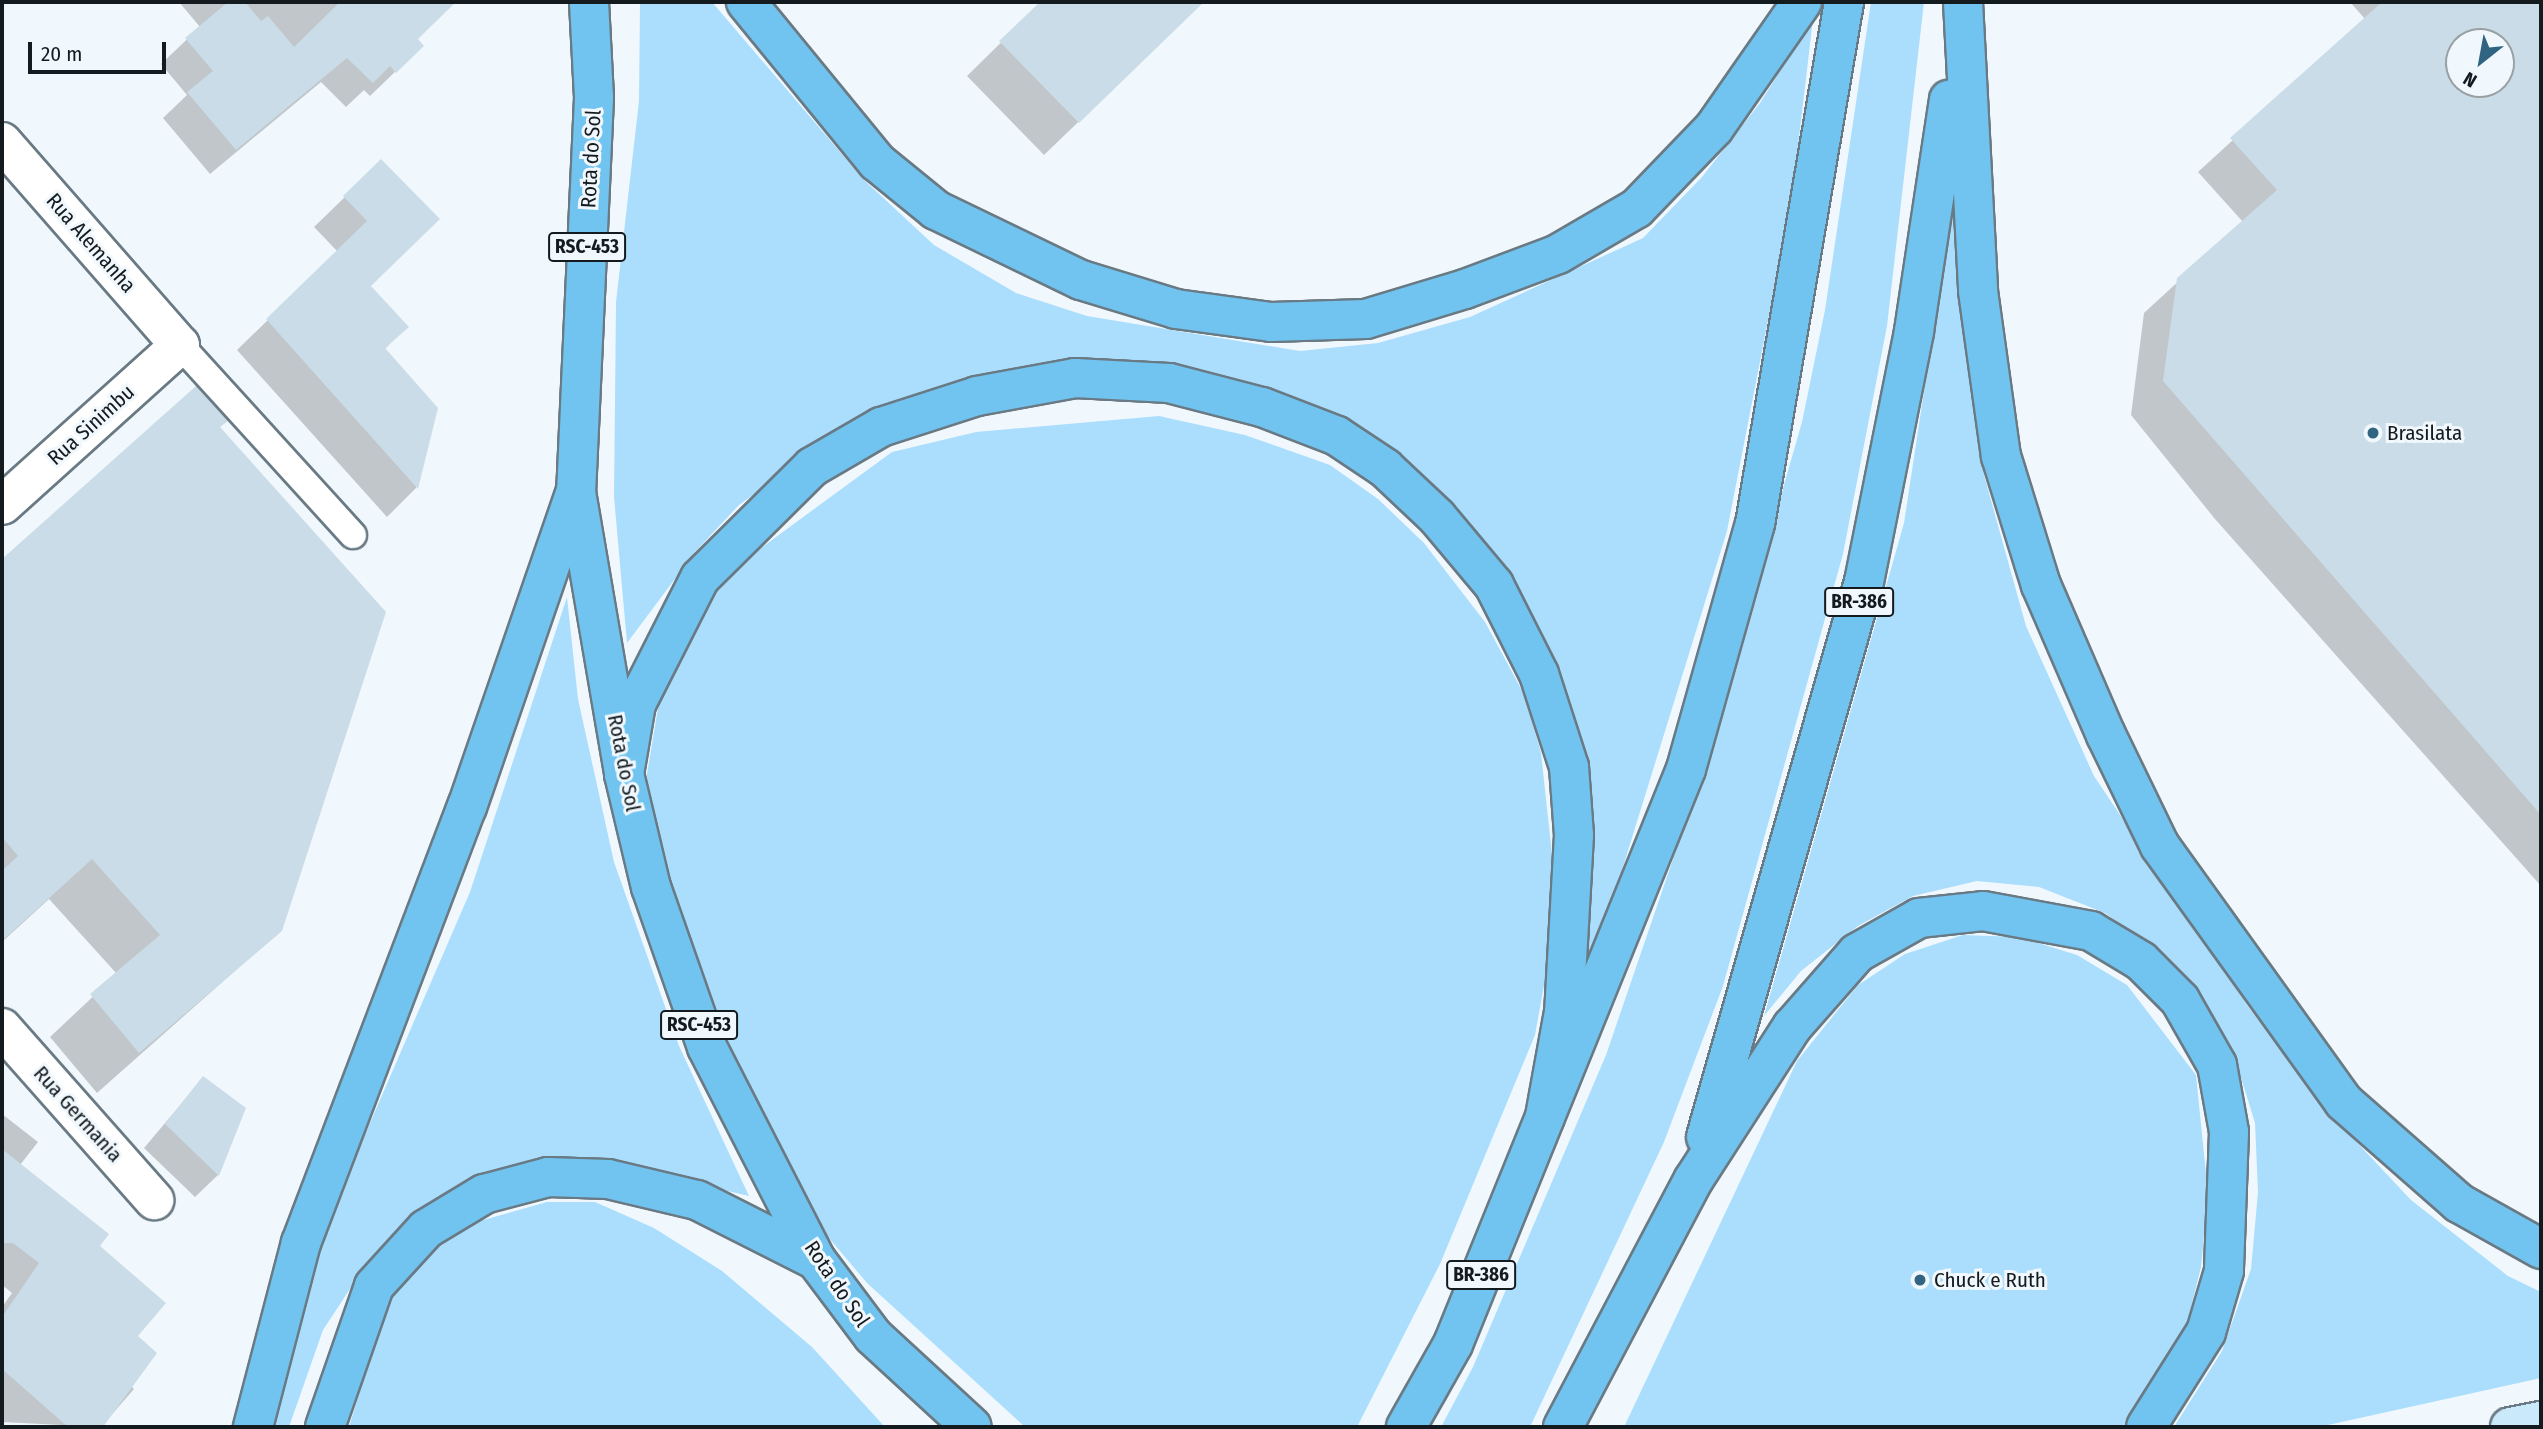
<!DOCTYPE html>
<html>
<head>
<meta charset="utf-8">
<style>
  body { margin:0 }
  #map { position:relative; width:2543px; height:1429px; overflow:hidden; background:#f1f8fd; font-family:"Fira Sans Condensed",sans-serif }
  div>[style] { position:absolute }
  .green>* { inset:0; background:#abdefd }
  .shadow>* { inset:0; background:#0003 }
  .building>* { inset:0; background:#cadce7 }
  .roads { filter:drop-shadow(2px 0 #697a84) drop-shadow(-2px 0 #697a84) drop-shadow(0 2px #697a84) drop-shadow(0 -2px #697a84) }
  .service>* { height:26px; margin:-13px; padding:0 13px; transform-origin:13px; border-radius:13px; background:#fff }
  .minor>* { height:38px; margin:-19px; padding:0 19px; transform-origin:19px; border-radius:19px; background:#fff }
  .secondary>* { height:38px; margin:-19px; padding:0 19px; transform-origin:19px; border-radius:19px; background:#cae9fa }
  .trunk>* { height:38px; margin:-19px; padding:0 19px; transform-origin:19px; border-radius:19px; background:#72c4f0 }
  .dots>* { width:19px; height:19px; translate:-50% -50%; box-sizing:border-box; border:4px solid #f1f8fd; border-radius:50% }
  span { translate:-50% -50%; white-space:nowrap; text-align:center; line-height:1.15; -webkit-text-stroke:6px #f1f8fd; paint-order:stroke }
  .shield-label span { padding:2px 5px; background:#f1f8fd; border:2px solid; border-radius:5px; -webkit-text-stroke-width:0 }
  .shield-label { font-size:19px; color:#141b1f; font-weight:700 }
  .street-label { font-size:21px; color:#141b1f }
  .poi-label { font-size:21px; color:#141b1f }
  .left { translate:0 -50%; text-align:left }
  .frame { position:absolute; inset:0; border:4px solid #141b1f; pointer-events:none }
  .north { position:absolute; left:2445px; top:28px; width:70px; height:70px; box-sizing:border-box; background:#f1f8fd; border:2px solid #99a0a4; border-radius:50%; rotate:211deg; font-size:19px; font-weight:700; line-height:28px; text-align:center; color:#141b1f }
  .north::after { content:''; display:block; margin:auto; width:24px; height:32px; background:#316481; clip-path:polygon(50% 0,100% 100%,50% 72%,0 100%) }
  .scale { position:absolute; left:28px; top:42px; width:138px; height:32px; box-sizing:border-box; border:4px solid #141b1f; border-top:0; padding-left:9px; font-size:21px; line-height:24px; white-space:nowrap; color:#141b1f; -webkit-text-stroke:5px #f1f8fd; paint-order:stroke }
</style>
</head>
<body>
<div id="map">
  <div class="green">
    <div style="clip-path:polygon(640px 2px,712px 2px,864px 180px,934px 245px,1016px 293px,1087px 316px,1300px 351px,1378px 343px,1470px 317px,1643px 238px,1702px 177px,1760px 103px,1813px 19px,1792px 197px,1727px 531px,1583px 996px,1590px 828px,1583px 755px,1561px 674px,1520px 592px,1454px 510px,1264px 388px,1199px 369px,1071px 368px,818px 448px,739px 505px,695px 552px,627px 643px,614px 497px,616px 302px,639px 101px)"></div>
    <div style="clip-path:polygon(1871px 2px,1924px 2px,1887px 326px,1843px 554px,1723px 986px,1664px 1142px,1530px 1427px,1441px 1427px,1473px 1367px,1606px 1055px,1695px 795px,1802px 422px,1825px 310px)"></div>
    <div style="clip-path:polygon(1958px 168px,1984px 475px,2026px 626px,2094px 776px,2249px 1008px,2333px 1117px,2411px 1200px,2508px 1276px,2541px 1292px,2541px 1378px,2319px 1427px,2174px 1427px,2222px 1351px,2251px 1269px,2258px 1192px,2255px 1123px,2235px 1058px,2192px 992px,2154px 949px,2105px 913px,2039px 887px,1977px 881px,1913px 896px,1858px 926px,1801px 971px,1764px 1016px,1904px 523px)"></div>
    <div style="clip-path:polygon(1159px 416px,1245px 435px,1330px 465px,1378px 499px,1424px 543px,1485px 622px,1525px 696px,1541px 753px,1558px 909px,1535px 1035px,1440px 1264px,1357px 1427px,1025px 1427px,867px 1283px,807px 1212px,711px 1031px,662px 875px,646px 780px,659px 702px,683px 629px,707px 596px,754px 553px,892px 452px,976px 432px)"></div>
    <div style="clip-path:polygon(567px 597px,578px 699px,614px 862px,679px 1046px,749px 1196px,616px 1165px,422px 1214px,365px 1266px,323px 1330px,289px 1427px,262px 1427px,296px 1294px,470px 892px)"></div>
    <div style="clip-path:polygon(1963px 935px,2019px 937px,2077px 955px,2127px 985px,2196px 1075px,2208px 1193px,2201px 1267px,2183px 1340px,2156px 1394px,2124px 1427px,1624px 1427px,1797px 1061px,1858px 985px,1905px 954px)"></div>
    <div style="clip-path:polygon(547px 1202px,595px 1202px,654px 1228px,722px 1271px,812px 1347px,885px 1427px,349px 1427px,388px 1299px,429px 1251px,480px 1221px)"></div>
  </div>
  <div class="shadow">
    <div style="clip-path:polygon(179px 2px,447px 2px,450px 5px,416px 39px,422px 46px,370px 96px,364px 90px,346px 107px,321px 82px,210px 174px,163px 118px,187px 95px,161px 64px,200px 27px)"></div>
    <div style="clip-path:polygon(1042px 2px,1203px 2px,1044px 155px,967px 76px)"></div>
    <div style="clip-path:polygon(evenodd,2350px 2px,2541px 2px,2541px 886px,2215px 519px,2131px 415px,2144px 313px,2243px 222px,2198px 172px,2365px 19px,2350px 2px,2459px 42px,2501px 42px,2501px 84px,2459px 84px,2459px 42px)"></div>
    <div style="clip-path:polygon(381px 162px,369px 286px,406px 327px,384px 350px,436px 408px,416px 488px,387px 517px,237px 350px,338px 252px,314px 227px)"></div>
    <div style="clip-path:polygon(195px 388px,218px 428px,281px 930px,97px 1093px,50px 1037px,117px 974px,49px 899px,2px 942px,2px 561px)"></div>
    <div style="clip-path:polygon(203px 1078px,244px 1108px,218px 1175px,195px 1197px,144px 1148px)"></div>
    <div style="clip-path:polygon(2px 1114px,38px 1142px,20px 1165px,98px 1246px,135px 1336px,128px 1383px,134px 1389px,101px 1427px,2px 1422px,2px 1307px,12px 1293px,2px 1285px)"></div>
  </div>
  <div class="building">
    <div style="clip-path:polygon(228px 2px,245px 2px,261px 21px,268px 16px,294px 47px,340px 2px,456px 2px,418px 39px,424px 46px,396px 73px,390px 66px,373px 83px,347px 58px,236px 150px,187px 92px,213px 71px,185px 38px)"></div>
    <div style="clip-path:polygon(1040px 2px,1204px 2px,1079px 123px,999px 41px)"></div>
    <div style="clip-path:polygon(evenodd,2382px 2px,2541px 2px,2541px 815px,2163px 381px,2177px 278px,2277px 190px,2230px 138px,2382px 2px,2459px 42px,2501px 42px,2501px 84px,2459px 84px,2459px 42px)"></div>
    <div style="clip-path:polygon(381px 159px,440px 219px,371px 286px,409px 327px,385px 348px,438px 408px,418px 489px,266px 319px,367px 221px,343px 196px)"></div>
    <div style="clip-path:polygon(196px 386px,228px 421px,220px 427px,386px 612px,282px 931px,139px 1053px,90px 994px,160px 935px,92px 859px,2px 941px,2px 871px,18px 856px,2px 837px,2px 559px)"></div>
    <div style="clip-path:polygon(203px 1076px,246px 1108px,219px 1176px,165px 1124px)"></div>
    <div style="clip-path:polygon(2px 1149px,109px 1234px,100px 1246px,166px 1303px,138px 1336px,157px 1353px,103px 1427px,68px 1427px,2px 1369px,2px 1317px,39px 1263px,13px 1243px,2px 1243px)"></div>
  </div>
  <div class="roads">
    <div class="service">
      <div style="left:180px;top:345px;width:257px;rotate:47.7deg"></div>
    </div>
    <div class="minor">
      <div style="left:2px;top:142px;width:270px;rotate:48.8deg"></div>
      <div style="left:180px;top:345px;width:239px;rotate:138deg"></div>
      <div style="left:2px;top:1028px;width:230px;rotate:48.5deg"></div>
    </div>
    <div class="secondary">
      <div style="left:2510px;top:1427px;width:32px;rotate:-11deg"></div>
    </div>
    <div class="trunk">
      <div style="left:589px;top:2px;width:96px;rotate:87deg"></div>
      <div style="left:594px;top:98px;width:394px;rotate:92.6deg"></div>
      <div style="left:576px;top:492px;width:286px;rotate:80.3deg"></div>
      <div style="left:624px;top:774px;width:116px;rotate:76.6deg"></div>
      <div style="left:651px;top:887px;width:170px;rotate:70.7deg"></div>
      <div style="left:707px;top:1047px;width:239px;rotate:62.9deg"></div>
      <div style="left:816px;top:1260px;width:95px;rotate:53.1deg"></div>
      <div style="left:873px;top:1336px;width:134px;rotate:42.6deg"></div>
      <div style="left:746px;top:2px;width:207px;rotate:50.7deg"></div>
      <div style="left:877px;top:162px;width:76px;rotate:39.1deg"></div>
      <div style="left:936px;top:210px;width:161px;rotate:25.8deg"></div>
      <div style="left:1081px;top:280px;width:99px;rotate:17deg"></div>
      <div style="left:1176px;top:309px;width:96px;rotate:7.8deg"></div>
      <div style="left:1271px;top:322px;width:95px;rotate:-1.8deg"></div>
      <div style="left:1366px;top:319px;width:103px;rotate:-16.9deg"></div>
      <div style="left:1465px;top:289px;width:99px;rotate:-20.6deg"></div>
      <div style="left:1558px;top:254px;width:91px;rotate:-30.2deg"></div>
      <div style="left:1637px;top:208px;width:111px;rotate:-46.1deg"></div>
      <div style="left:1714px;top:128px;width:154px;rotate:-55.1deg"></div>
      <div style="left:1963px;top:2px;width:289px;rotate:87deg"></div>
      <div style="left:1978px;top:291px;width:167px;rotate:82.1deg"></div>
      <div style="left:2001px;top:456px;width:135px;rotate:72.8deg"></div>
      <div style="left:2041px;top:585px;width:163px;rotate:66.6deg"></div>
      <div style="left:2106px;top:735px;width:123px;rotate:64.1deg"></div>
      <div style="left:2160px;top:846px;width:315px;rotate:54.3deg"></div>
      <div style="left:2344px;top:1102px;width:153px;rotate:41.3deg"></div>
      <div style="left:2459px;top:1203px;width:94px;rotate:29.3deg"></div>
      <div style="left:624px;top:774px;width:71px;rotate:-80.3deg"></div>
      <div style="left:636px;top:704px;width:141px;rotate:-63.1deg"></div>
      <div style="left:700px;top:578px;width:158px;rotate:-44.7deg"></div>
      <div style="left:812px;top:467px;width:80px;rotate:-30.1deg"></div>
      <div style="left:881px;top:427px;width:101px;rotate:-17.9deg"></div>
      <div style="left:977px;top:396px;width:100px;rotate:-10.4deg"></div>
      <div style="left:1075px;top:378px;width:94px;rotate:3deg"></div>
      <div style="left:1169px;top:383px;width:96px;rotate:14.5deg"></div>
      <div style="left:1262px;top:407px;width:80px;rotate:21.1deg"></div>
      <div style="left:1337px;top:436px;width:58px;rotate:33.7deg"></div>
      <div style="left:1385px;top:468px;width:71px;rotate:43.3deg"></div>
      <div style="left:1437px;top:517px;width:89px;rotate:50deg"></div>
      <div style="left:1494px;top:585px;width:100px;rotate:63.2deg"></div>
      <div style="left:1539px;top:674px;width:98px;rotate:72.1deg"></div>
      <div style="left:1569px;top:767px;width:68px;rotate:85.8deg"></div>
      <div style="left:1574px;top:835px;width:177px;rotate:93.2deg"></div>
      <div style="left:1564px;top:1012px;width:107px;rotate:100.3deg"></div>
      <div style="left:1706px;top:1137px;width:577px;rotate:-74.11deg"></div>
      <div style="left:1864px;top:582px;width:256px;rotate:-78.7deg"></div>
      <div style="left:1914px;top:331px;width:234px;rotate:-81.4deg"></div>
      <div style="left:253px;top:1427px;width:190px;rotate:-75.4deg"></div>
      <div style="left:301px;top:1243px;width:467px;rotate:-69.2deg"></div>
      <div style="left:467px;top:807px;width:331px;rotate:-71deg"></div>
      <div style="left:325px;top:1427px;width:149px;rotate:-70.8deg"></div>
      <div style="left:374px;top:1286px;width:77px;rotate:-47.6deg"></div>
      <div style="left:426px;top:1229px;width:68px;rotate:-31.1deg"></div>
      <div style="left:484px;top:1194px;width:66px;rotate:-14.9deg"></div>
      <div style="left:548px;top:1177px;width:60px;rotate:1.9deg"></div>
      <div style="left:608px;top:1179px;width:91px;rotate:13.3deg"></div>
      <div style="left:697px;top:1200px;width:133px;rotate:26.8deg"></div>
      <div style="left:1406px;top:1427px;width:95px;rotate:-60.5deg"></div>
      <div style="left:1453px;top:1344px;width:620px;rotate:-67.94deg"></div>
      <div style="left:1686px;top:769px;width:255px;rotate:-74.3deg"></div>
      <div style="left:1755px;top:524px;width:530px;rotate:-80.32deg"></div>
      <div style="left:1563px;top:1427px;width:280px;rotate:-62.2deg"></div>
      <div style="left:1694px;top:1179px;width:181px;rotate:-57.2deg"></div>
      <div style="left:1792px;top:1027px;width:98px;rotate:-48.7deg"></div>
      <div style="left:1857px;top:953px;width:71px;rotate:-29.4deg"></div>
      <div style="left:1919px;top:918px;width:64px;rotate:-6.2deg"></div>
      <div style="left:1983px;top:911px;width:110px;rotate:10.5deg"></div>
      <div style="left:2091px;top:931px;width:58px;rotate:31deg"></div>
      <div style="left:2141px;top:961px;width:55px;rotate:45deg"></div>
      <div style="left:2180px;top:1000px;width:75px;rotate:60.4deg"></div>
      <div style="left:2217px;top:1065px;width:68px;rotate:79.8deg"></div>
      <div style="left:2229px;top:1132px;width:139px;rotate:92.1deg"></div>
      <div style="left:2224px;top:1271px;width:64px;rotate:106.4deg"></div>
      <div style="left:2206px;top:1332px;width:112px;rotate:122.3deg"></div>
    </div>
  </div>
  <div class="dots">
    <div style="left:2373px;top:433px;background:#316481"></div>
    <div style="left:1920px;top:1280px;background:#316481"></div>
  </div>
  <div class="shield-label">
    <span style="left:587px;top:247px">RSC-453</span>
    <span style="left:1859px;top:602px">BR-386</span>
    <span style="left:699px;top:1025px">RSC-453</span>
    <span style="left:1481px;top:1275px">BR-386</span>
  </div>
  <div class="street-label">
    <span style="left:591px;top:159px;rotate:-87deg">Rota do Sol</span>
    <span style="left:91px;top:243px;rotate:49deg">Rua Alemanha</span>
    <span style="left:91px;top:425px;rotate:-42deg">Rua Sinimbu</span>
    <span style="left:624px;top:763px;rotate:79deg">Rota do Sol</span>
    <span style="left:78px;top:1114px;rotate:48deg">Rua Germania</span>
    <span style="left:837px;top:1284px;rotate:56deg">Rota do Sol</span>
  </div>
  <div class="poi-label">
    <span class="left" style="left:2387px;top:433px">Brasilata</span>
    <span class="left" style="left:1934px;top:1280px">Chuck e Ruth</span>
  </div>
  <div class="frame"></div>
  <div class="north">N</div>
  <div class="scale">20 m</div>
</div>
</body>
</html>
